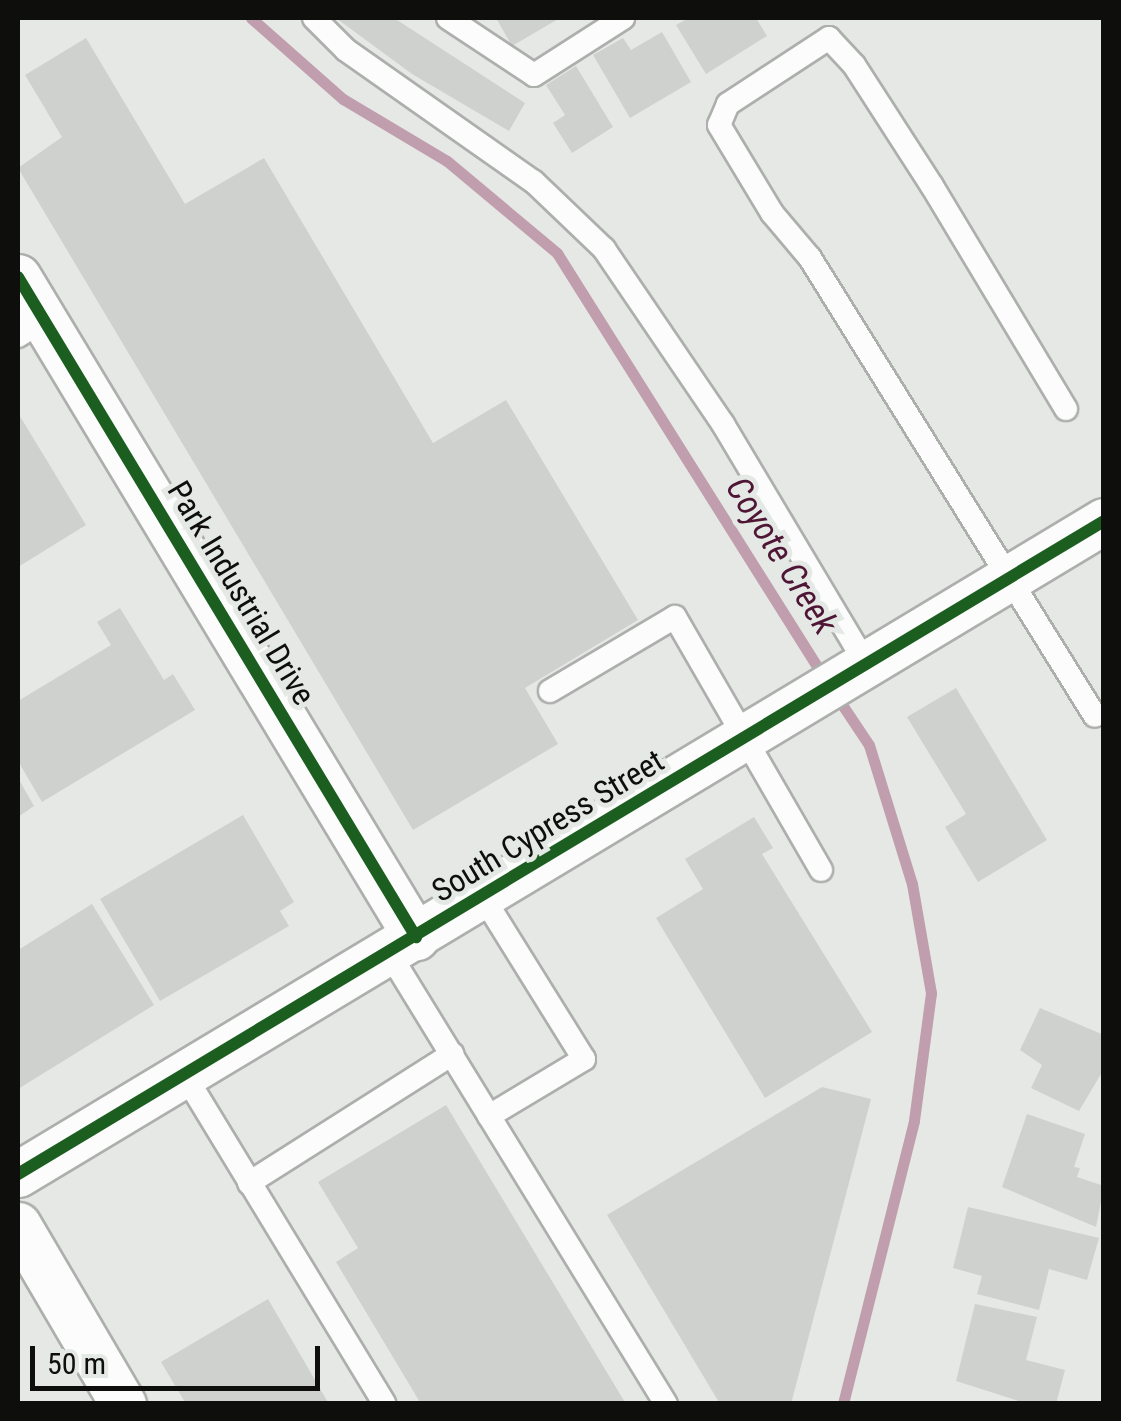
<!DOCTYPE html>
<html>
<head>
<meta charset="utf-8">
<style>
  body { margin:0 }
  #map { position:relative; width:1121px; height:1421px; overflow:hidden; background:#e6e8e6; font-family:"Roboto Condensed",sans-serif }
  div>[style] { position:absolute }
  .stream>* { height:11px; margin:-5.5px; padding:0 5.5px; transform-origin:5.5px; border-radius:5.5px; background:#c09ead }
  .building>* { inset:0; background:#cfd1cf }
  .roads { filter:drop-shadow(2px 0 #adafad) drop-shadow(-2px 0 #adafad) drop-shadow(0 2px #adafad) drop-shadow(0 -2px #adafad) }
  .service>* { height:22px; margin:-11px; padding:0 11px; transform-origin:11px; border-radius:11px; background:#fbfcfb }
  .minor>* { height:45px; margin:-22.5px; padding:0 22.5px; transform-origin:22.5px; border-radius:22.5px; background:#fbfcfb }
  .cycleway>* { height:12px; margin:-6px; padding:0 6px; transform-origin:6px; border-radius:6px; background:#1b5e20 }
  span { translate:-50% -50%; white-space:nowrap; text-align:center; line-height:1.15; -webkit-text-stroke:10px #e5e9e5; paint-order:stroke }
  .street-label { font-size:32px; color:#0e0f0d }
  .water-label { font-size:35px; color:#4f1535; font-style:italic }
  .frame { position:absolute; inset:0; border:20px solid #0e0f0d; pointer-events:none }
  .scale { position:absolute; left:30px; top:1346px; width:290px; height:45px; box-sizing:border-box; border:5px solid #0e0f0d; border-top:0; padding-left:12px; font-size:30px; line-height:35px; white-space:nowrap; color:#0e0f0d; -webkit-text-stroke:8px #e5e9e5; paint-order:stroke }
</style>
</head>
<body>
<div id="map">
  <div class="stream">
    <div style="left:251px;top:18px;width:123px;rotate:41.4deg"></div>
    <div style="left:343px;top:99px;width:121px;rotate:30.8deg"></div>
    <div style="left:447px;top:161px;width:143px;rotate:39.9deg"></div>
    <div style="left:557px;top:253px;width:503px;rotate:57.83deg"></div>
    <div style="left:835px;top:694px;width:61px;rotate:56.3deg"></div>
    <div style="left:869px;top:745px;width:145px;rotate:72.8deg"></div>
    <div style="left:912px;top:884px;width:111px;rotate:80.1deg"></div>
    <div style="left:931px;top:993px;width:129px;rotate:97.6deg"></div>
    <div style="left:914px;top:1121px;width:292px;rotate:104.1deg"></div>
  </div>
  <div class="building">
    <div style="clip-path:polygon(336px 18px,394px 18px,525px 103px,509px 131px,412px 74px)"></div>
    <div style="clip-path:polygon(496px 18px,560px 18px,512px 46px)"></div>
    <div style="clip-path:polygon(689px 18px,756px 18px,767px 36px,706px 74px,676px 25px)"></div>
    <div style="clip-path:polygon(662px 32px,691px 82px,630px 118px,593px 55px,623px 38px,631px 50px)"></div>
    <div style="clip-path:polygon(86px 38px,185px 204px,264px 158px,433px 443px,506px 400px,638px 620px,525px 688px,558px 744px,413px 830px,18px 168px,62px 137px,25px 75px)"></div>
    <div style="clip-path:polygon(576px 66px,613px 127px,572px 153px,553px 123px,565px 115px,546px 85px)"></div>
    <div style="clip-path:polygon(18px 413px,86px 525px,18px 567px)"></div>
    <div style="clip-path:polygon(120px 608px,164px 680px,173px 674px,195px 710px,42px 802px,18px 761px,18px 701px,111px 645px,97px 622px)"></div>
    <div style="clip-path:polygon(956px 688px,1047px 840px,978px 882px,945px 827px,966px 814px,907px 717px)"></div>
    <div style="clip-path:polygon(18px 778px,34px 806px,18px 817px)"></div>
    <div style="clip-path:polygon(243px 815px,294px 902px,280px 911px,289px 926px,160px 1001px,100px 899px)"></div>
    <div style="clip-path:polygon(754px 817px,773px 848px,762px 854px,872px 1032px,765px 1098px,656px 918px,703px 889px,685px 859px)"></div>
    <div style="clip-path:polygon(92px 904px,154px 1005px,18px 1089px,18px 950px)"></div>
    <div style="clip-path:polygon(1040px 1008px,1104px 1035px,1104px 1069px,1079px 1111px,1031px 1088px,1042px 1065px,1020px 1050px)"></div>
    <div style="clip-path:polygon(822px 1087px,871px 1099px,791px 1404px,720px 1404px,607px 1215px)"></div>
    <div style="clip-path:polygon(446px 1105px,626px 1404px,421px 1404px,336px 1262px,358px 1248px,318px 1182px)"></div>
    <div style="clip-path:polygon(1027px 1114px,1085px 1134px,1074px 1167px,1080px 1168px,1077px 1177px,1104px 1186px,1096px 1227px,1002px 1187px)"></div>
    <div style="clip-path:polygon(968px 1207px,1099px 1238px,1087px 1280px,1049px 1269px,1039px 1310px,977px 1294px,982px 1276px,953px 1268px)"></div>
    <div style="clip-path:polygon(268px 1299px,329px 1404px,186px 1404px,161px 1362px)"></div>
    <div style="clip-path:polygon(975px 1304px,1037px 1317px,1026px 1360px,1065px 1370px,1056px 1404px,1028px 1404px,956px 1381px)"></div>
  </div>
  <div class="roads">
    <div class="service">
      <div style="left:314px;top:18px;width:45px;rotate:45deg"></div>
      <div style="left:346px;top:50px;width:230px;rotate:35.1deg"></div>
      <div style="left:534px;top:182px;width:97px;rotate:43.7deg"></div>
      <div style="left:604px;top:249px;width:212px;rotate:55.8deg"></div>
      <div style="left:723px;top:424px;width:282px;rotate:59.2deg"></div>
      <div style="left:448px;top:18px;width:103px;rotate:33.5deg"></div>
      <div style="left:534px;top:75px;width:106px;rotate:-32.6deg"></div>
      <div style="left:18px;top:336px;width:31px;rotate:-32deg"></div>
      <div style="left:1066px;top:409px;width:260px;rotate:-121deg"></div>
      <div style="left:932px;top:186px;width:144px;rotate:-122.8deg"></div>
      <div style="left:854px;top:65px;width:37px;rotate:-133deg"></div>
      <div style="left:829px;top:38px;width:121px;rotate:146.8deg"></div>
      <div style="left:728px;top:104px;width:23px;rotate:113deg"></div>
      <div style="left:719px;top:125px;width:103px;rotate:58.9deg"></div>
      <div style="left:772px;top:213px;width:59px;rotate:49.8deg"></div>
      <div style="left:810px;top:258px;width:539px;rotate:58.11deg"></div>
      <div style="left:550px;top:691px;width:145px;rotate:-30.6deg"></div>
      <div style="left:675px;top:617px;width:292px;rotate:60deg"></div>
      <div style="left:483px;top:897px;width:191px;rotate:58.1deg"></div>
      <div style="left:584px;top:1059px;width:111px;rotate:149deg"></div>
      <div style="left:389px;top:953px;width:529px;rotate:58.44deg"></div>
      <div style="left:184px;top:1074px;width:386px;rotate:58.7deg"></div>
      <div style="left:249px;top:1183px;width:241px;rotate:-32.4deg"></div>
    </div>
    <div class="minor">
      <div style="left:18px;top:277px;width:771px;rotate:58.91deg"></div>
      <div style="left:18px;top:1174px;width:1267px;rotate:-31.02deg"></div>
      <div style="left:18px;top:1225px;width:208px;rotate:59.6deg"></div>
    </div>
  </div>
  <div class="cycleway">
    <div style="left:18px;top:277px;width:771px;rotate:58.91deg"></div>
    <div style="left:18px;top:1174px;width:1267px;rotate:-31.02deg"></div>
  </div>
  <div class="street-label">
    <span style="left:241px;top:593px;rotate:59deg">Park Industrial Drive</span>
    <span style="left:548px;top:826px;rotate:-31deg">South Cypress Street</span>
  </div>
  <div class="water-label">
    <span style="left:781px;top:556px;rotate:58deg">Coyote Creek</span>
  </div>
  <div class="frame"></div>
  <div class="scale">50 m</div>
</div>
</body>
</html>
